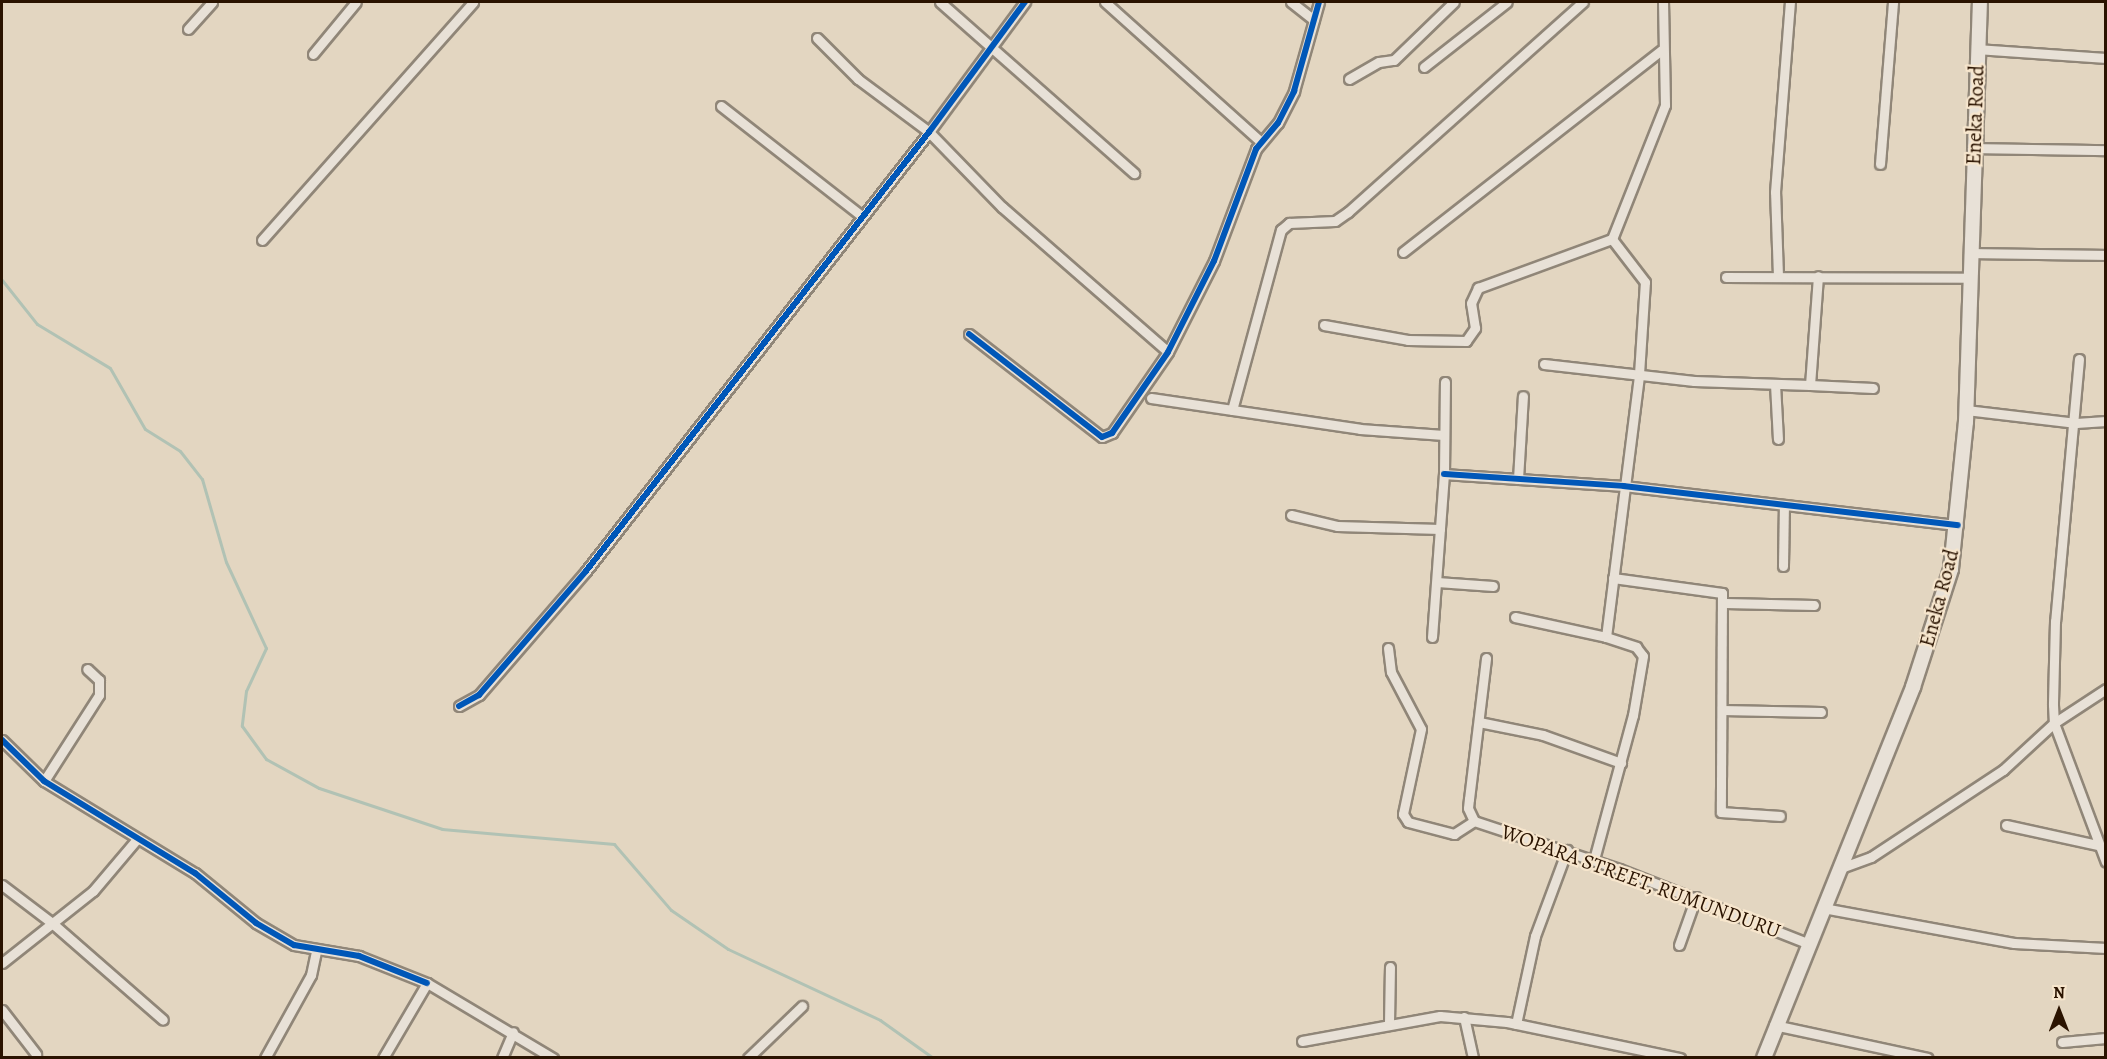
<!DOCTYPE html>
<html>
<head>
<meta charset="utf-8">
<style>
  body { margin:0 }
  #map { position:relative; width:2107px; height:1059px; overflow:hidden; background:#e3d6c1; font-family:Alegreya,serif }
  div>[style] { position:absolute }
  .stream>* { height:3px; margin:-1.5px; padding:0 1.5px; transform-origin:1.5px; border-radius:1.5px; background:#b1c2b4 }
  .roads { filter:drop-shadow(2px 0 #908678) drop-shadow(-2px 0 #908678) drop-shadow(0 2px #908678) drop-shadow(0 -2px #908678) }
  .minor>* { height:9px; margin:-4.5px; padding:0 4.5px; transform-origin:4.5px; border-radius:4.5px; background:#e8e1d7 }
  .secondary>* { height:14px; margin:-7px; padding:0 7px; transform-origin:7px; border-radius:7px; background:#e8e1d7 }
  .cycleway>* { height:6px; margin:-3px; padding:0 3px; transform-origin:3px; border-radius:3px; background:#0057b8 }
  span { translate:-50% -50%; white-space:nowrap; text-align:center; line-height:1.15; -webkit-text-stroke:4.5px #f7e6cd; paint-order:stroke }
  .street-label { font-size:21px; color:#2a1300 }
  .frame { position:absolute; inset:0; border:3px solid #2a1300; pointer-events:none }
  .north { position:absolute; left:2029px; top:981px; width:60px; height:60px; -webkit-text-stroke:4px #f7e6cd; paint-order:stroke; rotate:0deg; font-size:16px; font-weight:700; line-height:24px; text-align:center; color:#2a1300 }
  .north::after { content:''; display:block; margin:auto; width:21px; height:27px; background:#2a1300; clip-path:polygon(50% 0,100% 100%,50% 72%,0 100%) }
</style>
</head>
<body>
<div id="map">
  <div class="stream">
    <div style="left:2px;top:280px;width:56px;rotate:51.5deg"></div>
    <div style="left:37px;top:324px;width:85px;rotate:31.1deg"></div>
    <div style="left:110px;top:368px;width:70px;rotate:60.2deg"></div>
    <div style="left:145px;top:429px;width:41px;rotate:32.2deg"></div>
    <div style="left:180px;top:451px;width:36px;rotate:52deg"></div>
    <div style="left:202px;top:479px;width:86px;rotate:73.9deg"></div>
    <div style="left:226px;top:562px;width:95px;rotate:65.1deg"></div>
    <div style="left:266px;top:648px;width:47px;rotate:114.9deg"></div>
    <div style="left:246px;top:691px;width:35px;rotate:97deg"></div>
    <div style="left:242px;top:726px;width:41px;rotate:54deg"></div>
    <div style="left:266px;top:759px;width:60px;rotate:28.7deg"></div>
    <div style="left:319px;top:788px;width:130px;rotate:18.4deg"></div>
    <div style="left:442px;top:829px;width:173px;rotate:5deg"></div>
    <div style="left:614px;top:844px;width:87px;rotate:49.2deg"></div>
    <div style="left:671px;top:910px;width:69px;rotate:34.4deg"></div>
    <div style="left:728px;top:949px;width:168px;rotate:25deg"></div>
    <div style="left:880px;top:1020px;width:65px;rotate:35.6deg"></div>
  </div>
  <div class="roads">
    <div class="minor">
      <div style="left:940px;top:2px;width:259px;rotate:41.4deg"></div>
      <div style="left:1105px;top:2px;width:208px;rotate:41.9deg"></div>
      <div style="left:1291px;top:2px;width:29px;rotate:38deg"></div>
      <div style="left:188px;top:29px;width:36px;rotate:-48deg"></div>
      <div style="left:817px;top:38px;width:58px;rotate:45deg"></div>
      <div style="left:858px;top:79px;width:89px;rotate:36.7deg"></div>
      <div style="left:929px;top:132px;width:105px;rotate:45.8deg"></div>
      <div style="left:1002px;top:207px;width:220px;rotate:41.1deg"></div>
      <div style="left:1977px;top:49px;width:129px;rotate:4deg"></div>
      <div style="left:313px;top:54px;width:67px;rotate:-50.4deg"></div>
      <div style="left:1424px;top:67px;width:105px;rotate:-38.1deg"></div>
      <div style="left:1349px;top:79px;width:34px;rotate:-30deg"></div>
      <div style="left:1379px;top:62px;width:15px;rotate:-8deg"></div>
      <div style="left:1394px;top:60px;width:83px;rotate:-44deg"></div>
      <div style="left:721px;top:106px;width:179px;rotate:38deg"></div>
      <div style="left:1974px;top:148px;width:132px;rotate:0.9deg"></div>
      <div style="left:1880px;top:164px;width:163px;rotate:-85.4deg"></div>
      <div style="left:1612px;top:239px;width:144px;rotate:-68.4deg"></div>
      <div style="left:1665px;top:105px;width:103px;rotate:-91.1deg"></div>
      <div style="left:262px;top:240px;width:318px;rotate:-48.4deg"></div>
      <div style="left:1403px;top:252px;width:328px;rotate:-38deg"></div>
      <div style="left:1971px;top:253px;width:135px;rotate:0.8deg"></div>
      <div style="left:1778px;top:276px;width:84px;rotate:-92deg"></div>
      <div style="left:1775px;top:192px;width:191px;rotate:-85.5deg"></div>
      <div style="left:1726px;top:277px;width:245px;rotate:0.2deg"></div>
      <div style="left:1324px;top:325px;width:85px;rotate:10.1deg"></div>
      <div style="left:1408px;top:340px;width:58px;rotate:1deg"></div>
      <div style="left:1466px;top:341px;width:16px;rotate:-55deg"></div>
      <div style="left:1475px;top:328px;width:25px;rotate:-99deg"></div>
      <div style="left:1471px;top:303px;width:17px;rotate:-65deg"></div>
      <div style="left:1478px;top:288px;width:143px;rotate:-20.1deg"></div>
      <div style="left:969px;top:334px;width:168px;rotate:37.8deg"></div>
      <div style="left:1102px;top:437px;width:11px;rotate:-22deg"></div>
      <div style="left:1112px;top:433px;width:98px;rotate:-55.3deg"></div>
      <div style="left:1168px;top:352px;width:102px;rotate:-63.2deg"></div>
      <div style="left:1214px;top:261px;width:120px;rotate:-69.4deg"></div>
      <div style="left:1256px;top:149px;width:34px;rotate:-50deg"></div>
      <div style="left:1278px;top:123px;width:36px;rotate:-63deg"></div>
      <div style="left:1294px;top:91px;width:92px;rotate:-74.3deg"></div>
      <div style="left:2079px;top:359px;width:263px;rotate:95.2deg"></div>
      <div style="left:2055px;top:621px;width:84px;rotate:91.4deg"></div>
      <div style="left:2053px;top:705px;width:18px;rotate:87deg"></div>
      <div style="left:2054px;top:723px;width:148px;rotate:69.5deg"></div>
      <div style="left:1544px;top:364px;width:151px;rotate:6.5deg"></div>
      <div style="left:1694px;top:381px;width:116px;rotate:2deg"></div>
      <div style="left:1810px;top:385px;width:109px;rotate:-85.8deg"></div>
      <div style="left:1775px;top:384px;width:55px;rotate:86.9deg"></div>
      <div style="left:1810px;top:385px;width:63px;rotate:2.7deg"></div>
      <div style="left:1151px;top:398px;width:211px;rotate:8.4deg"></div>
      <div style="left:1360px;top:429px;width:84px;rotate:4.1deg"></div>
      <div style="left:1232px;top:410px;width:187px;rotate:-74.8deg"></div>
      <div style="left:1281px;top:230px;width:11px;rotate:-41deg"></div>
      <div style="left:1289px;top:223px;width:46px;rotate:-2.5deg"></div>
      <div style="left:1335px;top:221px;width:16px;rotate:-35deg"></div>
      <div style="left:1348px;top:212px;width:315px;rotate:-41.8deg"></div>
      <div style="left:1966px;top:410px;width:111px;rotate:6.7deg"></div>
      <div style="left:2076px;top:423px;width:30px;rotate:-4deg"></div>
      <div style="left:1444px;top:474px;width:180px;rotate:3.8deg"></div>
      <div style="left:1624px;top:486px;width:336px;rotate:6.7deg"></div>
      <div style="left:1518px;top:479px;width:83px;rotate:-86.6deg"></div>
      <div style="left:1291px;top:515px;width:47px;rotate:13.4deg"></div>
      <div style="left:1337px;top:526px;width:103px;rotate:1.7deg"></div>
      <div style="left:1783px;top:566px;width:61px;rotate:-89.1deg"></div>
      <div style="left:1613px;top:578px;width:110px;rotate:7.8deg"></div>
      <div style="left:1722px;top:593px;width:219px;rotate:90.3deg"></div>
      <div style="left:1721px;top:812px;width:59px;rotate:3.9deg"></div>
      <div style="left:1437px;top:582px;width:56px;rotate:4.1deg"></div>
      <div style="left:1725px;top:603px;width:89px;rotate:1.3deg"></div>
      <div style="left:1515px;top:617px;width:93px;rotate:12.4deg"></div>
      <div style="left:1606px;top:637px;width:32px;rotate:18deg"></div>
      <div style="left:1636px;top:647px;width:11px;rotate:52deg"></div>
      <div style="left:1643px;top:656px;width:60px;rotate:99.6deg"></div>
      <div style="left:1633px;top:715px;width:150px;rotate:105.1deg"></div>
      <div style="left:1432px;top:637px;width:163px;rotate:-85.8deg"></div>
      <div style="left:1444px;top:474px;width:92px;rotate:-89.4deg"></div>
      <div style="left:1606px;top:637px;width:265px;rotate:-82.8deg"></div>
      <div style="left:1639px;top:374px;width:92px;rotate:-86.3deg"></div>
      <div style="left:1645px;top:282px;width:54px;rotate:-127.5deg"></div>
      <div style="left:1388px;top:648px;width:24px;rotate:83deg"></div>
      <div style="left:1391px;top:672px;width:64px;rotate:62.2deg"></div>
      <div style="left:1421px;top:729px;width:87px;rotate:102deg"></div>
      <div style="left:1403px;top:814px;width:9px;rotate:58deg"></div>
      <div style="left:1408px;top:822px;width:48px;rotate:14.6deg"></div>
      <div style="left:1454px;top:834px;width:24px;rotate:-33deg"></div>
      <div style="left:459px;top:706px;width:23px;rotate:-29deg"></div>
      <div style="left:479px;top:695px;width:164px;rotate:-49.2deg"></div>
      <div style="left:586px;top:571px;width:557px;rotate:-52deg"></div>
      <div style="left:929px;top:132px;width:162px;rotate:-53.6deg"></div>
      <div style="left:1722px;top:710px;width:99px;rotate:1.2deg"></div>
      <div style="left:1479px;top:722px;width:65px;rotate:11.5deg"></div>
      <div style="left:1543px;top:735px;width:83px;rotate:19.7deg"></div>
      <div style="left:2px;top:740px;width:59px;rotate:44.3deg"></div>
      <div style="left:44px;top:781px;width:177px;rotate:31.4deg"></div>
      <div style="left:195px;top:873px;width:79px;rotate:39.3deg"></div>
      <div style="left:256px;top:923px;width:44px;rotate:30.1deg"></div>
      <div style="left:294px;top:945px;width:66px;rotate:9.6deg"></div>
      <div style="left:359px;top:956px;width:73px;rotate:21.7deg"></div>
      <div style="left:44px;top:781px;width:102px;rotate:-57.4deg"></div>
      <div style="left:99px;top:695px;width:15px;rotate:-90deg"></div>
      <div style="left:99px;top:680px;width:16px;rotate:-137deg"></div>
      <div style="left:1474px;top:821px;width:153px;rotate:18.3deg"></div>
      <div style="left:1619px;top:869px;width:202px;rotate:21.5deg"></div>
      <div style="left:1474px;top:821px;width:14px;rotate:-115deg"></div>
      <div style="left:1468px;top:808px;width:9px;rotate:-84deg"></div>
      <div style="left:1469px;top:799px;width:142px;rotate:-83.1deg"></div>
      <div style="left:2006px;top:825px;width:93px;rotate:12.4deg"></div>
      <div style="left:1838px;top:869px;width:35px;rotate:-20deg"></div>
      <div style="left:1871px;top:857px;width:158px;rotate:-33.4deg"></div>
      <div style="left:2003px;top:770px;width:69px;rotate:-42.7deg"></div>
      <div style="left:2054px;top:723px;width:62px;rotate:-33.2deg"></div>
      <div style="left:2px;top:885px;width:63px;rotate:37.2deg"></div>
      <div style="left:52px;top:923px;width:147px;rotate:41.1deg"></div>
      <div style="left:1823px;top:908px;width:194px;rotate:10.4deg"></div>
      <div style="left:2014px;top:943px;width:92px;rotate:3.1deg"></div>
      <div style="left:1679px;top:945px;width:51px;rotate:-70.5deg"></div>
      <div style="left:2px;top:963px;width:116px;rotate:-38.4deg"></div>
      <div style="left:93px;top:891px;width:68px;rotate:-49.8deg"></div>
      <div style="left:2px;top:1010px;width:56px;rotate:52.3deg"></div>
      <div style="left:1464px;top:1017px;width:42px;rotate:77.6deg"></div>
      <div style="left:1389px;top:1023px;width:56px;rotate:-89deg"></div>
      <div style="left:1516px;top:1024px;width:90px;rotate:-77.8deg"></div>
      <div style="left:1535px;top:936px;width:92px;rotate:-69.6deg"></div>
      <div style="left:1774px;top:1025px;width:157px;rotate:12.1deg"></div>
      <div style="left:1302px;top:1041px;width:140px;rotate:-10.3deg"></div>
      <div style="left:1440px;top:1016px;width:67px;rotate:5.1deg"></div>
      <div style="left:1507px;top:1022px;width:177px;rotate:11.8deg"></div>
      <div style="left:2062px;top:1042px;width:44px;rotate:-5.2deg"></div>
      <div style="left:265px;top:1058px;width:95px;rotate:-61deg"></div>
      <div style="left:311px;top:975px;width:25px;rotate:-78deg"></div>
      <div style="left:383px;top:1058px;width:87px;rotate:-59.6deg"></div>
      <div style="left:427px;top:983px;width:147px;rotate:30.8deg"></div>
      <div style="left:502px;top:1058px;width:28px;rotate:-67deg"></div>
      <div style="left:748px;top:1058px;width:75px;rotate:-43.9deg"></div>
    </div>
    <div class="secondary">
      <div style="left:1764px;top:1058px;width:400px;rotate:-68.1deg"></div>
      <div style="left:1913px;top:687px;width:124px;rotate:-72.1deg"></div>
      <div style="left:1951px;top:569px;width:148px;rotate:-84.2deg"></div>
      <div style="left:1966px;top:422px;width:420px;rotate:-88.1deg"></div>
    </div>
  </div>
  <div class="cycleway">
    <div style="left:969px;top:334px;width:168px;rotate:37.8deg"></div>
    <div style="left:1102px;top:437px;width:11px;rotate:-22deg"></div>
    <div style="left:1112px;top:433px;width:98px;rotate:-55.3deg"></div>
    <div style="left:1168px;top:352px;width:102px;rotate:-63.2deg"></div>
    <div style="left:1214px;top:261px;width:120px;rotate:-69.4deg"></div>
    <div style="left:1256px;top:149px;width:34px;rotate:-50deg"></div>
    <div style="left:1278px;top:123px;width:36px;rotate:-63deg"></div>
    <div style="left:1294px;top:91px;width:92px;rotate:-74.3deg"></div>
    <div style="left:1444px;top:474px;width:180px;rotate:3.8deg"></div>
    <div style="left:1624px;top:486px;width:336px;rotate:6.7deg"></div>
    <div style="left:459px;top:706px;width:23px;rotate:-29deg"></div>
    <div style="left:479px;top:695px;width:164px;rotate:-49.2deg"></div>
    <div style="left:586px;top:571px;width:557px;rotate:-52deg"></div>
    <div style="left:929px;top:132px;width:162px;rotate:-53.6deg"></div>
    <div style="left:2px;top:740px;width:59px;rotate:44.3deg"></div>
    <div style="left:44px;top:781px;width:177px;rotate:31.4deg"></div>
    <div style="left:195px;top:873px;width:79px;rotate:39.3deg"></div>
    <div style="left:256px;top:923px;width:44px;rotate:30.1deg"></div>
    <div style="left:294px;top:945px;width:66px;rotate:9.6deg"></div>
    <div style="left:359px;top:956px;width:73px;rotate:21.7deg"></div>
  </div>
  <div class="street-label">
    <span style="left:1975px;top:115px;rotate:-88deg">Eneka Road</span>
    <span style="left:1939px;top:598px;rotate:-75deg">Eneka Road</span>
    <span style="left:1641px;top:881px;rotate:20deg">WOPARA STREET, RUMUNDURU</span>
  </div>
  <div class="frame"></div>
  <div class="north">N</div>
</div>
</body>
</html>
